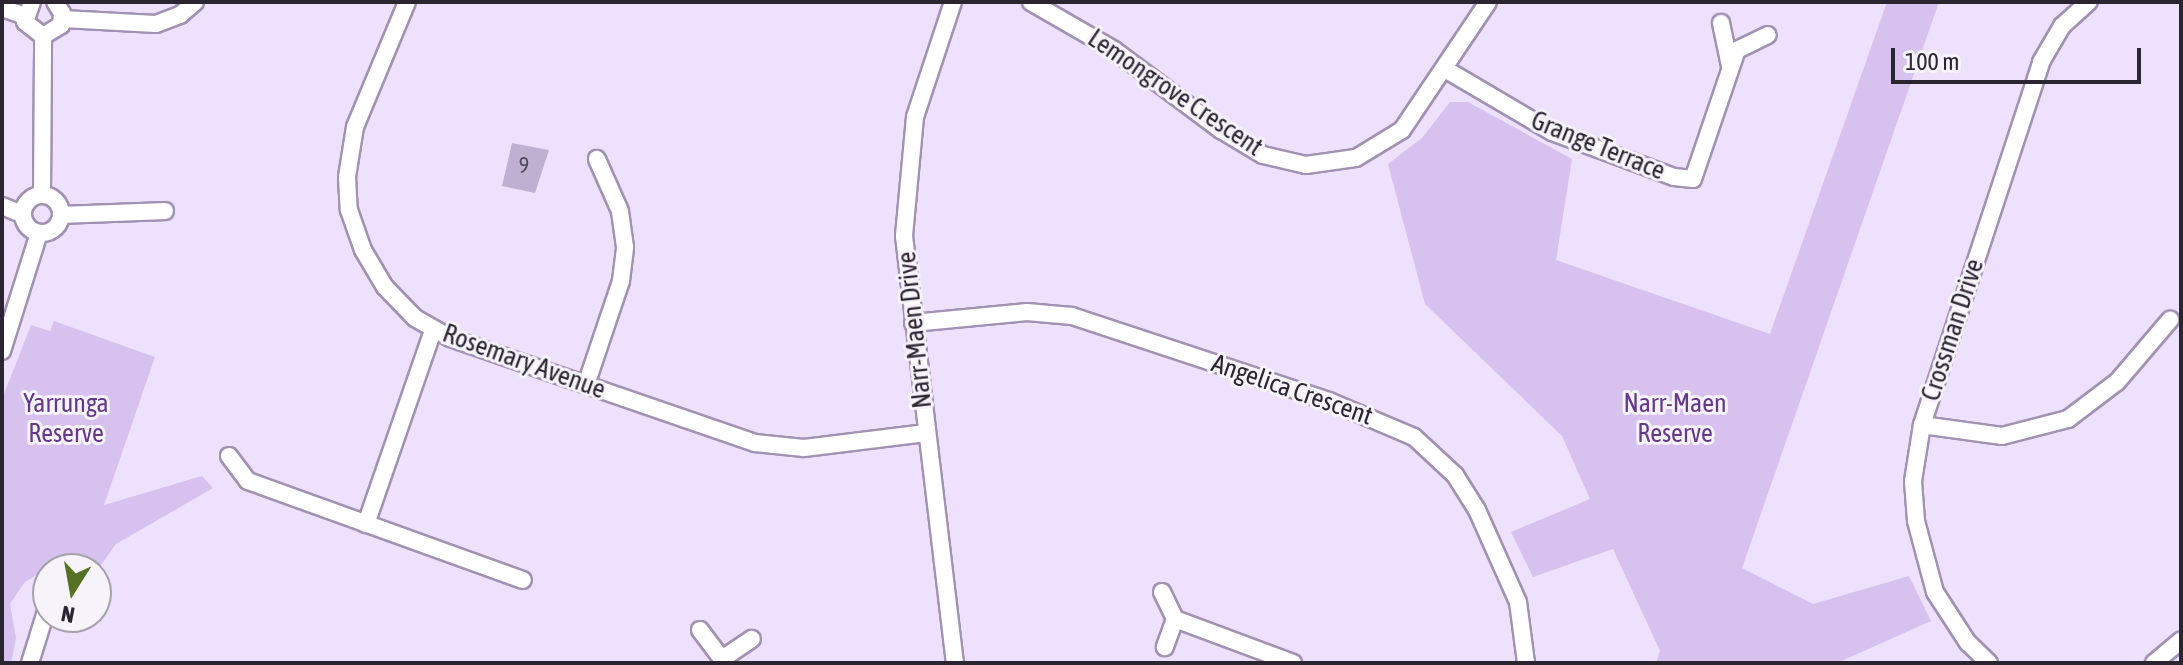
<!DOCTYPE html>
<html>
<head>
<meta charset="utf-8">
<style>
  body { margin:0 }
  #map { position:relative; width:2183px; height:665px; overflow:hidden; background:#eee1fd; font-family:"Asap Condensed",sans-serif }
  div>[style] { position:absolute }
  .green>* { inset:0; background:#d6c1ef }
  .building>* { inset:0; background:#bfb0d2 }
  .roads { filter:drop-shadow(2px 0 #a192b3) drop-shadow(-2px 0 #a192b3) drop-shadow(0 2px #a192b3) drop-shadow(0 -2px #a192b3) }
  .minor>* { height:16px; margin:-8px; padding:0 8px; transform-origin:8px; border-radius:8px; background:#fff }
  .minor>.ring { margin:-8px; padding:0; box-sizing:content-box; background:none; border:16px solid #fff; border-radius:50% }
  span { translate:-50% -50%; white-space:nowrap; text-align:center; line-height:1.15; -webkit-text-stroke:6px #f6f3fa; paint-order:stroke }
  .number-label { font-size:22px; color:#50485a }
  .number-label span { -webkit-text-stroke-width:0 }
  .street-label { font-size:26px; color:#2b2532 }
  .park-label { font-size:26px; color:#64388b }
  .frame { position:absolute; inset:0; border:4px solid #2b2532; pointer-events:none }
  .north { position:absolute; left:32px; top:553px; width:80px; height:80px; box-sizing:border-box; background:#f6f3fa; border:2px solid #a5a1aa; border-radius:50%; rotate:191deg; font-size:22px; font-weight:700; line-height:32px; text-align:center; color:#2b2532 }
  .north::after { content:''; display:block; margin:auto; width:28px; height:36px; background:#577124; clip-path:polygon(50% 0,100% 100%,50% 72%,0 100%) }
  .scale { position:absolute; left:1891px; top:48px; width:250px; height:36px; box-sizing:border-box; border:4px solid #2b2532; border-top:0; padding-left:10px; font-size:24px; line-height:28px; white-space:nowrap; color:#2b2532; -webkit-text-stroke:6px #f6f3fa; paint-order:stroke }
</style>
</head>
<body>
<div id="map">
  <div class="green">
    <div style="clip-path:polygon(1887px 2px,1939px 2px,1742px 568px,1813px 604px,1909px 576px,1931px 621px,1837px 663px,1656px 663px,1660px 651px,1613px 549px,1533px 577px,1511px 532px,1590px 499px,1562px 436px,1425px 304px,1388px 164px,1422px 138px,1450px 102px,1468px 102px,1572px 159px,1556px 260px,1770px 334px)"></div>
    <div style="clip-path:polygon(54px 321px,155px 357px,104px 505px,202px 476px,213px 488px,116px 544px,96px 572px,61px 560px,25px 582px,10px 604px,16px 638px,11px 663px,2px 663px,2px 399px,31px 325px,50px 331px)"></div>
  </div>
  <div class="building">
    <div style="clip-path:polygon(512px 143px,549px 150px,535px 193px,502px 186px)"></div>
  </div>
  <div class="roads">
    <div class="minor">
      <div style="left:32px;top:2px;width:21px;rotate:109deg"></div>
      <div style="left:25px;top:22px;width:23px;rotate:38deg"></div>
      <div style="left:43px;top:36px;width:21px;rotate:-31deg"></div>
      <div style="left:61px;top:25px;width:12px;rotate:-85deg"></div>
      <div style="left:62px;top:13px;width:13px;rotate:-122deg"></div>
      <div style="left:407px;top:2px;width:135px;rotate:112.6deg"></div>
      <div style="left:355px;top:127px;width:51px;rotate:99.1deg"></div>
      <div style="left:347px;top:177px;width:33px;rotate:87deg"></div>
      <div style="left:349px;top:210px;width:42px;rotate:70.7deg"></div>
      <div style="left:363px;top:250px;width:43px;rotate:59.3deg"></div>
      <div style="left:385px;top:287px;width:43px;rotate:45.9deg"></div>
      <div style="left:415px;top:318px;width:40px;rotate:29.7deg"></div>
      <div style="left:450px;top:338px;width:323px;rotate:19deg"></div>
      <div style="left:755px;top:443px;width:49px;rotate:5.8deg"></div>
      <div style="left:804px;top:448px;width:123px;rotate:-7deg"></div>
      <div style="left:953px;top:2px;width:121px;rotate:108.3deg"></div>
      <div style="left:915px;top:117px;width:120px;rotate:95.3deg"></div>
      <div style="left:904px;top:236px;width:430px;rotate:83.2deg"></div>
      <div style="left:1031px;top:2px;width:96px;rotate:30deg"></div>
      <div style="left:1114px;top:50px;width:134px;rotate:36.8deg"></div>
      <div style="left:1221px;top:130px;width:49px;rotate:30.8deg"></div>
      <div style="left:1263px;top:155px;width:44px;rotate:13.1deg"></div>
      <div style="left:1306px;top:165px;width:50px;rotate:-8deg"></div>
      <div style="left:1356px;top:158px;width:54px;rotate:-31.3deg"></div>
      <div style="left:1402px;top:130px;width:154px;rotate:-56.1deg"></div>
      <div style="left:2px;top:8px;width:24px;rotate:19deg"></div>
      <div style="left:63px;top:19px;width:93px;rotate:3.1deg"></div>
      <div style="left:156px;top:24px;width:26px;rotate:-21deg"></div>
      <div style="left:180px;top:15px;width:20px;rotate:-41deg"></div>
      <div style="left:1721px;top:23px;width:44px;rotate:78.2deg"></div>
      <div style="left:1445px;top:69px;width:124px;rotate:30.5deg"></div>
      <div style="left:1552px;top:132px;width:130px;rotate:20.2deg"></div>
      <div style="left:1674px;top:177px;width:19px;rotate:6deg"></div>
      <div style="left:1693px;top:179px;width:136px;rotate:-71.2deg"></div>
      <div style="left:1737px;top:50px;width:34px;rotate:-26deg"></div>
      <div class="ring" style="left:23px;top:195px;width:22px;height:22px"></div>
      <div style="left:42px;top:195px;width:159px;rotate:-89.6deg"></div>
      <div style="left:2px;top:206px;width:22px;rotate:22deg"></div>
      <div style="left:61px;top:215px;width:104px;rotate:-2.2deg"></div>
      <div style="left:913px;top:323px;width:115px;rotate:-5.5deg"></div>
      <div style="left:1027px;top:312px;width:45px;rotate:5.1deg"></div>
      <div style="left:1072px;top:316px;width:271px;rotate:18.3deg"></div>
      <div style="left:1329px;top:401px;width:92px;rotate:23deg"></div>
      <div style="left:1414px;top:437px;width:56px;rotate:42.8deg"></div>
      <div style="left:1455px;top:475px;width:41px;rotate:57.8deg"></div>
      <div style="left:1477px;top:510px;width:101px;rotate:66deg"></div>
      <div style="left:1518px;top:602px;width:62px;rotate:82.5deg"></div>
      <div style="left:2px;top:351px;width:124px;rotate:-72.6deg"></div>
      <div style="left:586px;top:385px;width:110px;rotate:-71.4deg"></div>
      <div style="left:621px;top:281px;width:34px;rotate:-83deg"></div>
      <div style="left:625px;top:247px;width:36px;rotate:-98deg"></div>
      <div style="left:620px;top:211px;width:57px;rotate:-113.9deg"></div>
      <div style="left:1922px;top:425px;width:81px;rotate:7.8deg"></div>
      <div style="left:2002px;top:436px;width:68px;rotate:-14.4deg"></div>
      <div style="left:2068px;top:419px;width:61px;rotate:-37.1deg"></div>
      <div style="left:2117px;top:382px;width:82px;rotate:-49.5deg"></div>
      <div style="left:229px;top:456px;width:31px;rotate:53deg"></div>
      <div style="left:248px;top:481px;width:292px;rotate:19.8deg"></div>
      <div style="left:366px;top:524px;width:204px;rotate:-70.9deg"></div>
      <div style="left:1162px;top:592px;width:30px;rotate:64deg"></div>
      <div style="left:1175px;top:619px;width:30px;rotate:110deg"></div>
      <div style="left:1175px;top:619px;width:126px;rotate:20.4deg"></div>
      <div style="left:700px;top:630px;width:36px;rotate:53deg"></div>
      <div style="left:722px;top:659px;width:36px;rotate:-34deg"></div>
      <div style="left:30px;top:663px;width:61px;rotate:-72.8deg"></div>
      <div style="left:1989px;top:663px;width:29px;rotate:-136deg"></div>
      <div style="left:1968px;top:643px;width:61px;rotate:-122.9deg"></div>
      <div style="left:1935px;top:592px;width:73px;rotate:-105deg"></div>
      <div style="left:1916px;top:521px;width:40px;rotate:-94.3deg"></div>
      <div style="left:1913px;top:481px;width:57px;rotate:-80.9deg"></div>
      <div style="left:1922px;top:425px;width:382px;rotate:-71.8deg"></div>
      <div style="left:2041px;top:62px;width:42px;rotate:-59.7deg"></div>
      <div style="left:2062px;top:26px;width:36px;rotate:-42deg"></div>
      <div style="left:2154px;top:663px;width:35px;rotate:-40deg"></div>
    </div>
  </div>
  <div class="number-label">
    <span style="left:524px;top:166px">9</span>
  </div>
  <div class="street-label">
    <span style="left:1175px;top:93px;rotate:34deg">Lemongrove Crescent</span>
    <span style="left:1598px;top:146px;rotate:22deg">Grange Terrace</span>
    <span style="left:915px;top:330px;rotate:-96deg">Narr-Maen Drive</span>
    <span style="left:1953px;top:330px;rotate:-72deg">Crossman Drive</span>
    <span style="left:524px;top:362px;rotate:20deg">Rosemary Avenue</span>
    <span style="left:1292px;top:390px;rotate:19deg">Angelica Crescent</span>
  </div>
  <div class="park-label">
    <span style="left:66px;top:419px">Yarrunga<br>Reserve</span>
    <span style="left:1675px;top:419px">Narr-Maen<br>Reserve</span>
  </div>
  <div class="frame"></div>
  <div class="north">N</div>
  <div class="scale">100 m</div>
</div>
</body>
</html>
